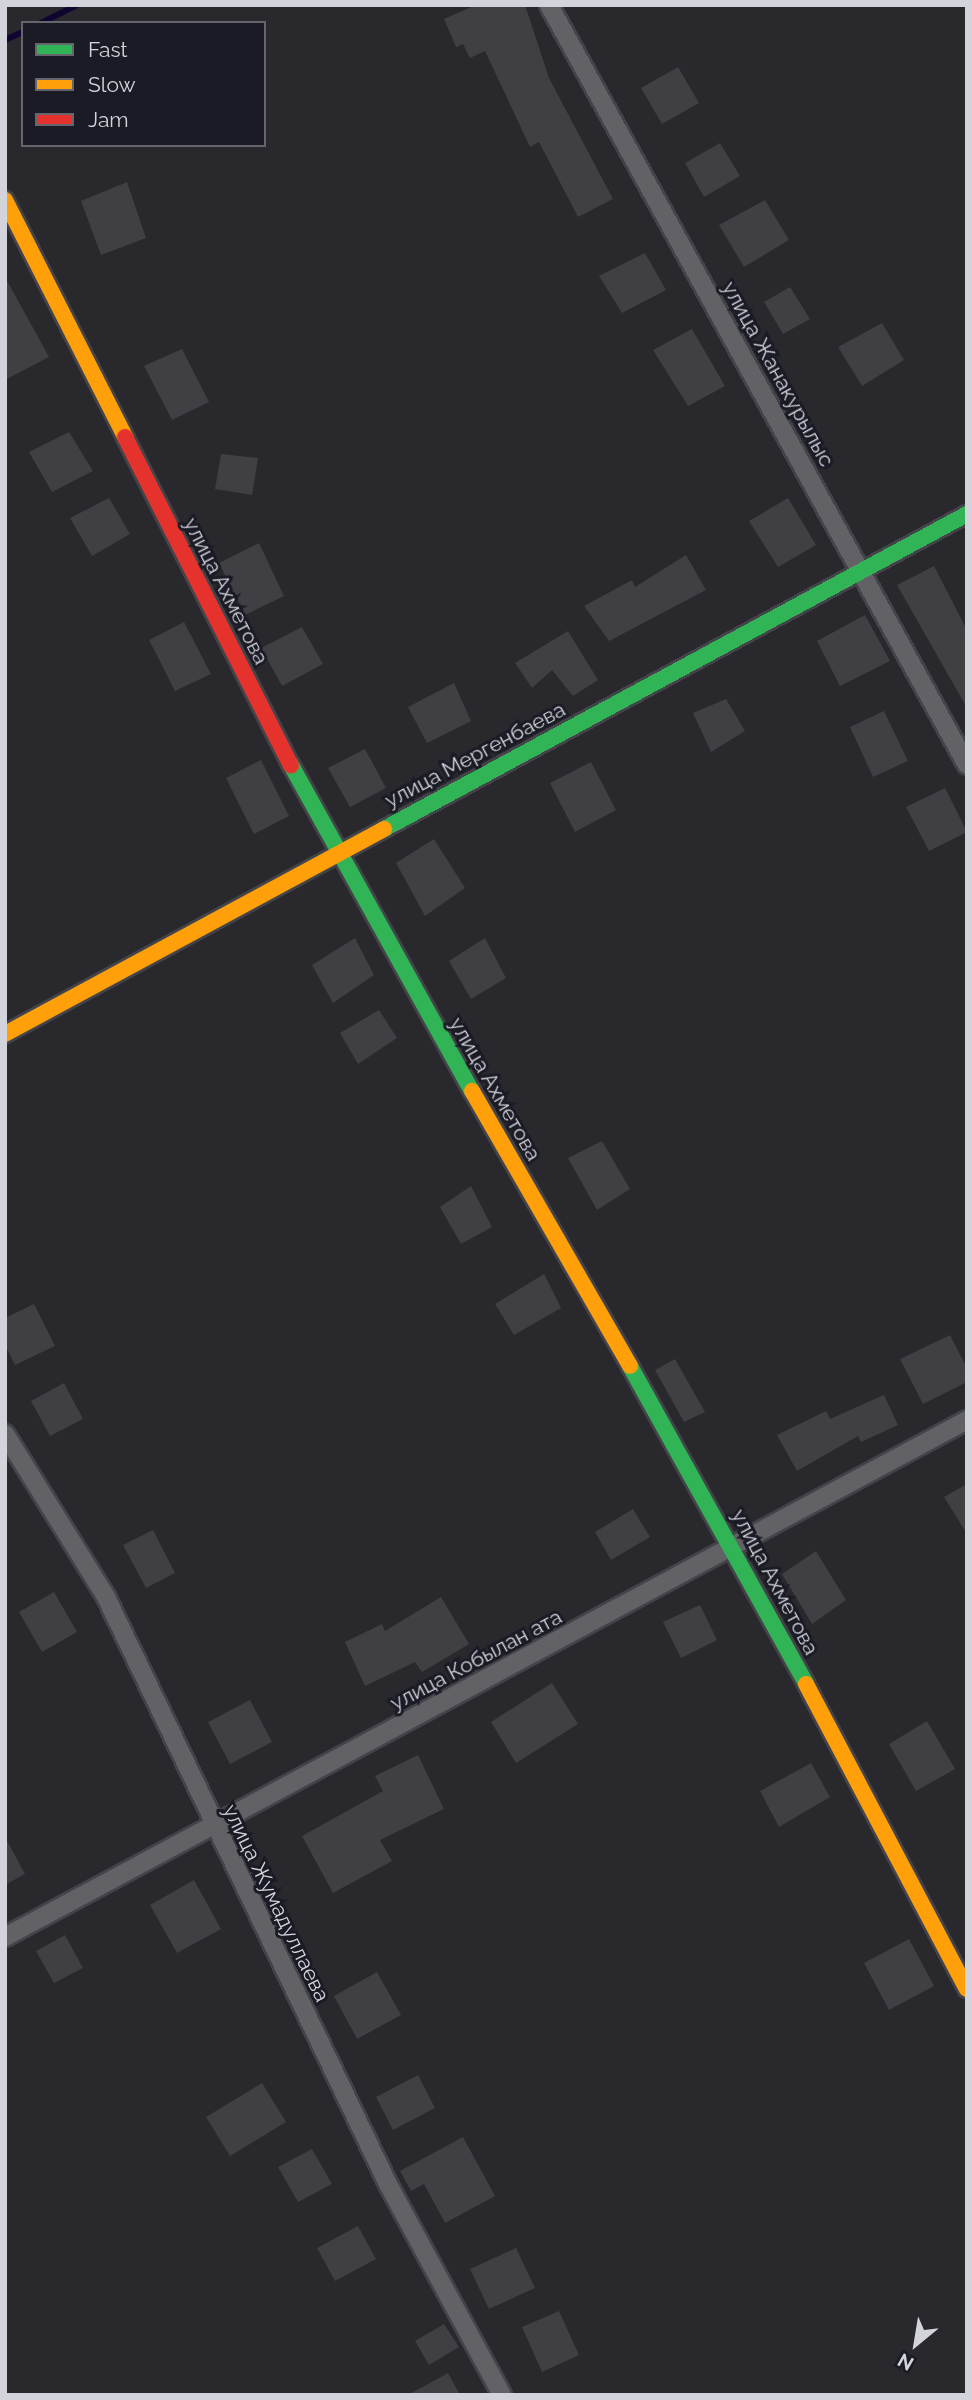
<!DOCTYPE html>
<html>
<head>
<meta charset="utf-8">
<style>
  body { margin:0 }
  #map { position:relative; width:972px; height:2400px; overflow:hidden; background:#28282d; font-family:Raleway,sans-serif }
  div>[style] { position:absolute }
  .stream>* { height:6px; margin:-3px; padding:0 3px; transform-origin:3px; border-radius:3px; background:#0f0530 }
  .building>* { inset:0; background:#3f3f44 }
  .roads { filter:drop-shadow(2px 0 #434449) drop-shadow(-2px 0 #434449) drop-shadow(0 2px #434449) drop-shadow(0 -2px #434449) }
  .street>* { height:18px; margin:-9px; padding:0 9px; transform-origin:9px; border-radius:9px; background:#626266 }
  .fast>* { height:16px; margin:-8px; padding:0 8px; transform-origin:8px; border-radius:8px; background:#30b455 }
  .slow>* { height:16px; margin:-8px; padding:0 8px; transform-origin:8px; border-radius:8px; background:#ff9f0a }
  .jam>* { height:16px; margin:-8px; padding:0 8px; transform-origin:8px; border-radius:8px; background:#e5322d }
  span { translate:-50% -50%; white-space:nowrap; text-align:center; line-height:1.15; -webkit-text-stroke:6px #1b1b26; paint-order:stroke }
  .street-label { font-size:21px; color:#d3d4db }
  .frame { position:absolute; inset:0; border:7px solid #d3d4db; pointer-events:none }
  .legend { position:absolute; left:21px; top:21px; width:245px; height:126px; box-sizing:border-box; background:#1b1b26; border:2px solid #65656e; margin:0; padding:9px 12px; list-style:none; font-size:21px; color:#d3d4db }
  .legend li { display:flex; align-items:center; gap:14px; height:35px }
  .legend b { width:35px; border:2px solid #65656e }
  .north { position:absolute; left:881px; top:2309px; width:70px; height:70px; -webkit-text-stroke:5px #1b1b26; paint-order:stroke; rotate:210deg; font-size:19px; font-weight:700; line-height:28px; text-align:center; color:#d3d4db }
  .north::after { content:''; display:block; margin:auto; width:24px; height:32px; background:#d3d4db; clip-path:polygon(50% 0,100% 100%,50% 72%,0 100%) }
</style>
</head>
<body>
<div id="map">
  <div class="stream">
    <div style="left:41px;top:23px;width:40px;rotate:-26.6deg"></div>
    <div style="left:5px;top:40px;width:20px;rotate:-24deg"></div>
  </div>
  <div class="building">
    <div style="clip-path:polygon(476px 5px,525px 5px,549px 78px,613px 199px,578px 217px,539px 142px,530px 147px,485px 51px,470px 58px,463px 44px,456px 47px,444px 19px)"></div>
    <div style="clip-path:polygon(678px 67px,699px 103px,662px 124px,641px 88px)"></div>
    <div style="clip-path:polygon(720px 143px,740px 176px,704px 197px,685px 163px)"></div>
    <div style="clip-path:polygon(127px 182px,146px 238px,101px 255px,81px 201px)"></div>
    <div style="clip-path:polygon(765px 200px,789px 240px,744px 267px,719px 225px)"></div>
    <div style="clip-path:polygon(645px 253px,666px 290px,622px 313px,599px 276px)"></div>
    <div style="clip-path:polygon(5px 277px,49px 357px,5px 380px)"></div>
    <div style="clip-path:polygon(790px 287px,810px 319px,783px 334px,764px 302px)"></div>
    <div style="clip-path:polygon(882px 323px,904px 360px,862px 386px,838px 347px)"></div>
    <div style="clip-path:polygon(692px 329px,725px 386px,688px 406px,653px 350px)"></div>
    <div style="clip-path:polygon(182px 349px,209px 402px,172px 420px,144px 366px)"></div>
    <div style="clip-path:polygon(69px 432px,93px 471px,52px 492px,29px 452px)"></div>
    <div style="clip-path:polygon(221px 454px,258px 458px,252px 495px,215px 489px)"></div>
    <div style="clip-path:polygon(109px 498px,130px 534px,92px 556px,70px 518px)"></div>
    <div style="clip-path:polygon(788px 498px,816px 545px,778px 567px,749px 521px)"></div>
    <div style="clip-path:polygon(259px 543px,284px 596px,245px 615px,219px 563px)"></div>
    <div style="clip-path:polygon(686px 555px,706px 590px,609px 641px,584px 606px,632px 580px,635px 587px)"></div>
    <div style="clip-path:polygon(934px 566px,967px 630px,967px 708px,897px 585px)"></div>
    <div style="clip-path:polygon(865px 615px,890px 661px,840px 686px,817px 641px)"></div>
    <div style="clip-path:polygon(184px 622px,211px 674px,175px 691px,149px 640px)"></div>
    <div style="clip-path:polygon(302px 627px,323px 664px,282px 686px,261px 648px)"></div>
    <div style="clip-path:polygon(568px 631px,598px 680px,573px 696px,552px 670px,532px 688px,515px 663px)"></div>
    <div style="clip-path:polygon(454px 683px,471px 721px,427px 743px,408px 707px)"></div>
    <div style="clip-path:polygon(726px 699px,745px 731px,711px 752px,693px 713px)"></div>
    <div style="clip-path:polygon(884px 711px,908px 761px,873px 777px,850px 727px)"></div>
    <div style="clip-path:polygon(365px 749px,386px 788px,350px 807px,328px 768px)"></div>
    <div style="clip-path:polygon(261px 760px,289px 816px,254px 834px,226px 778px)"></div>
    <div style="clip-path:polygon(591px 762px,616px 810px,575px 832px,550px 783px)"></div>
    <div style="clip-path:polygon(945px 788px,967px 832px,929px 851px,906px 807px)"></div>
    <div style="clip-path:polygon(434px 839px,465px 888px,425px 916px,396px 863px)"></div>
    <div style="clip-path:polygon(355px 938px,374px 975px,333px 1003px,312px 965px)"></div>
    <div style="clip-path:polygon(485px 938px,506px 978px,471px 999px,449px 961px)"></div>
    <div style="clip-path:polygon(379px 1010px,397px 1038px,358px 1064px,340px 1033px)"></div>
    <div style="clip-path:polygon(602px 1141px,630px 1189px,597px 1210px,568px 1158px)"></div>
    <div style="clip-path:polygon(471px 1186px,492px 1227px,461px 1244px,440px 1207px)"></div>
    <div style="clip-path:polygon(544px 1274px,561px 1308px,514px 1335px,495px 1304px)"></div>
    <div style="clip-path:polygon(34px 1304px,55px 1346px,15px 1365px,5px 1345px,5px 1318px)"></div>
    <div style="clip-path:polygon(950px 1335px,967px 1368px,967px 1382px,923px 1404px,900px 1359px)"></div>
    <div style="clip-path:polygon(675px 1359px,705px 1412px,684px 1422px,655px 1370px)"></div>
    <div style="clip-path:polygon(64px 1383px,83px 1419px,50px 1436px,31px 1401px)"></div>
    <div style="clip-path:polygon(884px 1395px,898px 1425px,861px 1442px,858px 1436px,797px 1471px,777px 1435px,826px 1411px,830px 1419px)"></div>
    <div style="clip-path:polygon(967px 1484px,967px 1534px,944px 1497px)"></div>
    <div style="clip-path:polygon(633px 1509px,650px 1537px,611px 1560px,595px 1532px)"></div>
    <div style="clip-path:polygon(153px 1530px,175px 1573px,146px 1588px,123px 1545px)"></div>
    <div style="clip-path:polygon(816px 1551px,846px 1600px,812px 1624px,782px 1574px)"></div>
    <div style="clip-path:polygon(54px 1592px,77px 1632px,42px 1652px,19px 1612px)"></div>
    <div style="clip-path:polygon(441px 1597px,469px 1644px,422px 1672px,415px 1662px,365px 1686px,345px 1642px,382px 1624px,385px 1631px)"></div>
    <div style="clip-path:polygon(700px 1605px,717px 1640px,681px 1658px,663px 1622px)"></div>
    <div style="clip-path:polygon(552px 1683px,578px 1724px,516px 1763px,491px 1722px)"></div>
    <div style="clip-path:polygon(250px 1700px,272px 1742px,230px 1764px,208px 1722px)"></div>
    <div style="clip-path:polygon(927px 1721px,955px 1769px,916px 1791px,889px 1744px)"></div>
    <div style="clip-path:polygon(418px 1755px,444px 1809px,380px 1840px,392px 1861px,333px 1893px,302px 1836px,383px 1791px,375px 1776px)"></div>
    <div style="clip-path:polygon(811px 1763px,830px 1797px,779px 1827px,760px 1791px)"></div>
    <div style="clip-path:polygon(5px 1837px,25px 1874px,5px 1885px)"></div>
    <div style="clip-path:polygon(194px 1880px,221px 1929px,177px 1953px,150px 1905px)"></div>
    <div style="clip-path:polygon(65px 1935px,83px 1968px,54px 1983px,36px 1951px)"></div>
    <div style="clip-path:polygon(909px 1939px,934px 1986px,889px 2010px,864px 1963px)"></div>
    <div style="clip-path:polygon(377px 1972px,401px 2015px,357px 2039px,334px 1996px)"></div>
    <div style="clip-path:polygon(418px 2075px,435px 2108px,393px 2130px,376px 2097px)"></div>
    <div style="clip-path:polygon(262px 2083px,286px 2122px,230px 2156px,206px 2117px)"></div>
    <div style="clip-path:polygon(463px 2137px,495px 2196px,445px 2223px,424px 2184px,411px 2191px,400px 2171px)"></div>
    <div style="clip-path:polygon(312px 2149px,332px 2184px,298px 2202px,278px 2167px)"></div>
    <div style="clip-path:polygon(358px 2226px,376px 2259px,335px 2281px,317px 2248px)"></div>
    <div style="clip-path:polygon(516px 2248px,535px 2288px,489px 2309px,470px 2269px)"></div>
    <div style="clip-path:polygon(559px 2311px,579px 2355px,542px 2372px,522px 2327px)"></div>
    <div style="clip-path:polygon(444px 2324px,459px 2347px,429px 2365px,415px 2341px)"></div>
    <div style="clip-path:polygon(448px 2373px,460px 2395px,408px 2395px)"></div>
  </div>
  <div class="roads">
    <div class="street">
      <div style="left:549px;top:5px;width:867px;rotate:61.19deg"></div>
      <div style="left:5px;top:1434px;width:192px;rotate:58.2deg"></div>
      <div style="left:106px;top:1597px;width:653px;rotate:64.34deg"></div>
      <div style="left:389px;top:2186px;width:238px;rotate:61.6deg"></div>
      <div style="left:5px;top:1937px;width:1092px;rotate:-28.25deg"></div>
    </div>
    <div class="fast">
      <div style="left:291px;top:765px;width:373px;rotate:61deg"></div>
      <div style="left:384px;top:829px;width:663px;rotate:-28.38deg"></div>
      <div style="left:630px;top:1366px;width:363px;rotate:61deg"></div>
    </div>
    <div class="slow">
      <div style="left:5px;top:200px;width:266px;rotate:63.1deg"></div>
      <div style="left:5px;top:1034px;width:431px;rotate:-28.4deg"></div>
      <div style="left:472px;top:1091px;width:317px;rotate:60.1deg"></div>
      <div style="left:806px;top:1684px;width:345px;rotate:62.2deg"></div>
    </div>
    <div class="jam">
      <div style="left:125px;top:437px;width:368px;rotate:63.2deg"></div>
    </div>
  </div>
  <div class="street-label">
    <span style="left:778px;top:374px;rotate:61deg">улица Жанакурылыс</span>
    <span style="left:226px;top:591px;rotate:63deg">улица Ахметова</span>
    <span style="left:475px;top:755px;rotate:-28deg">улица Мергенбаева</span>
    <span style="left:495px;top:1089px;rotate:60deg">улица Ахметова</span>
    <span style="left:775px;top:1582px;rotate:62deg">улица Ахметова</span>
    <span style="left:476px;top:1660px;rotate:-28deg">улица Кобылан ата</span>
    <span style="left:276px;top:1903px;rotate:64deg">улица Жумадуллаева</span>
  </div>
  <div class="frame"></div>
  <ul class="legend">
  <li><b style="height:9px;background:#30b455"></b>Fast</li>
  <li><b style="height:9px;background:#ff9f0a"></b>Slow</li>
  <li><b style="height:9px;background:#e5322d"></b>Jam</li>
  </ul>
  <div class="north">N</div>
</div>
</body>
</html>
